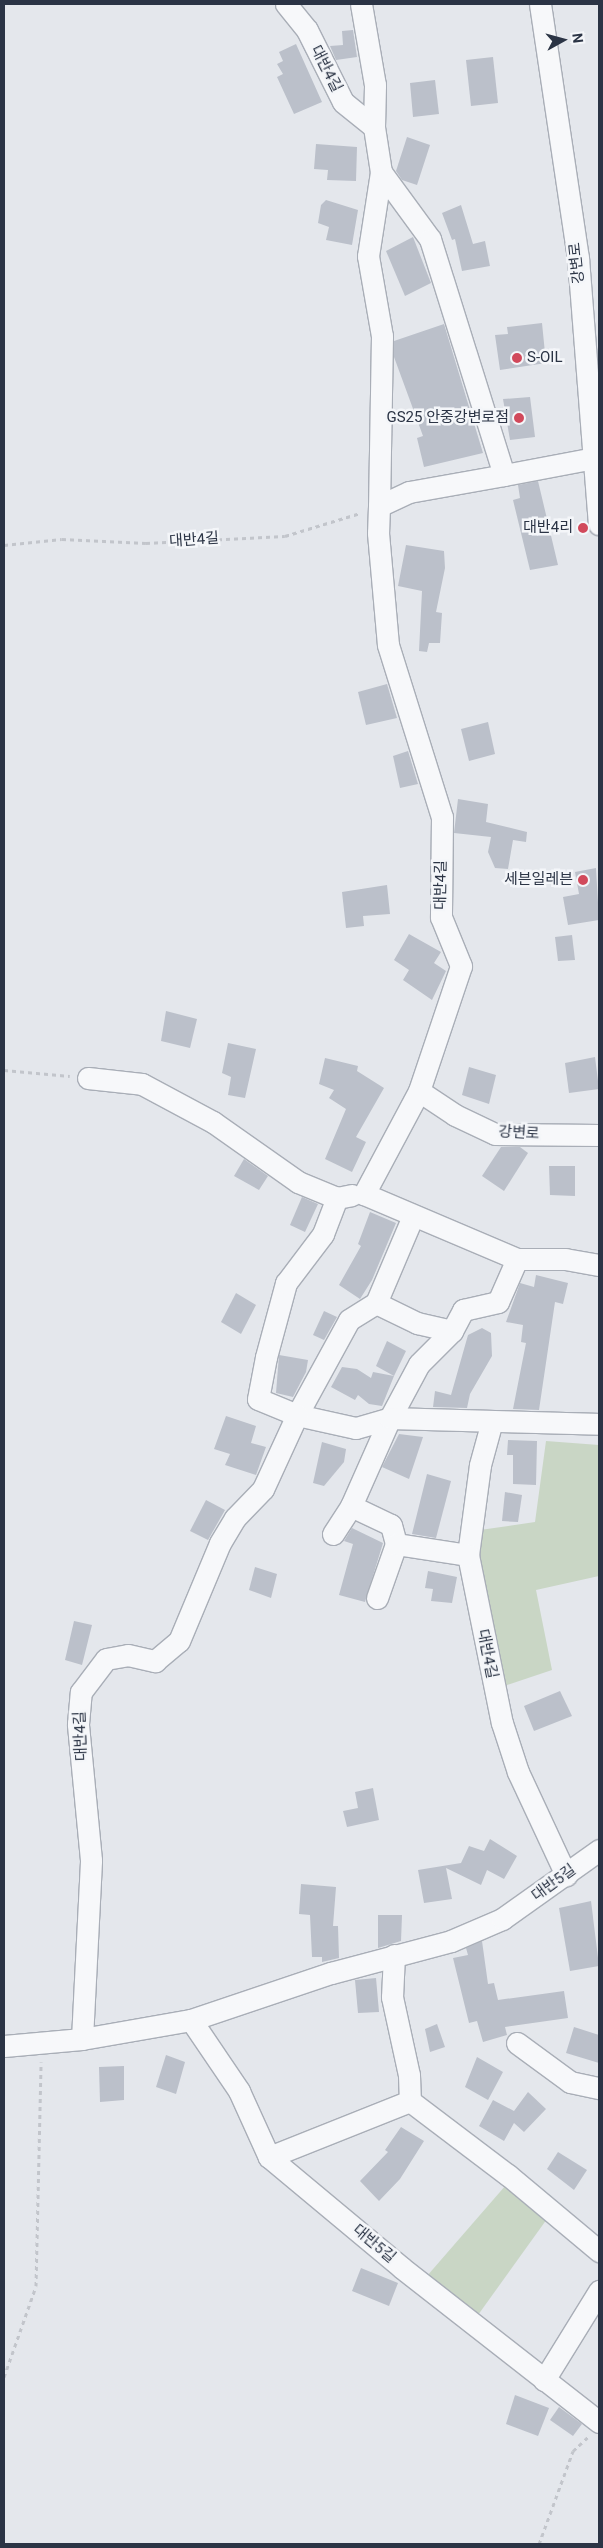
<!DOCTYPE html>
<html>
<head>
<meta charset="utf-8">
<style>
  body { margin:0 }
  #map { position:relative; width:603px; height:2548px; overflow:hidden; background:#e4e7ec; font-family:Roboto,"Noto Sans KR",sans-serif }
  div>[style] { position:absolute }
  .green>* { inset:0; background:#c9d6c5 }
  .building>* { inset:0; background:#bbc0ca }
  .path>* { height:3px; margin-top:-1.5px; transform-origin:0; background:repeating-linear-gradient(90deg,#c2c5cb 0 4px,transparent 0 8px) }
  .roads { filter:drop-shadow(1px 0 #a9aeb7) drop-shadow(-1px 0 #a9aeb7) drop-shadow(0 1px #a9aeb7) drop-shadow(0 -1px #a9aeb7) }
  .minor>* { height:21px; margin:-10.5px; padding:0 10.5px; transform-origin:10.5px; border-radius:10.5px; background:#f7f8fa }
  .dots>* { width:14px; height:14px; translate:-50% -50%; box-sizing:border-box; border:2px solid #f4f6f9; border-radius:50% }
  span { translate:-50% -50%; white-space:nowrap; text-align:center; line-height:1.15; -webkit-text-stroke:5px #f4f6f9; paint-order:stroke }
  .street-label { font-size:15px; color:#2b3445 }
  .poi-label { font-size:15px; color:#2b3445 }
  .left { translate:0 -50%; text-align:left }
  .right { translate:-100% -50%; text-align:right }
  .frame { position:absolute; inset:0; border:5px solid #2b3445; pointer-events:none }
  .north { position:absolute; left:538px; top:15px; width:50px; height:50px; -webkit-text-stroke:4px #f4f6f9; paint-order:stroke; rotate:83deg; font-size:14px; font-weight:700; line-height:20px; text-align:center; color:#2b3445 }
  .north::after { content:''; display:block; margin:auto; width:18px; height:22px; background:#2b3445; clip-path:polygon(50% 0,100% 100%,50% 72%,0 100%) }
</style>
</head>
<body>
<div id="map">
  <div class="green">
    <div style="clip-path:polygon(546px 1441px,599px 1445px,599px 1576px,536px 1590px,552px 1670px,492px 1690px,478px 1607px,480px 1530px,535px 1522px)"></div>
    <div style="clip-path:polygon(506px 2185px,547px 2219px,478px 2315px,427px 2276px)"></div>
  </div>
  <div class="building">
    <div style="clip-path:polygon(353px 30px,357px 57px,336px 60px,330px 46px,343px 45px,342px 31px)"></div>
    <div style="clip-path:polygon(296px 44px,322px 102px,294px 114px,277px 77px,283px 74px,277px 64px,283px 61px,279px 52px)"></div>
    <div style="clip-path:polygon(493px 57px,498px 103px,471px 106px,466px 60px)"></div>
    <div style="clip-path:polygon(435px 80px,439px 114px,413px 117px,410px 83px)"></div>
    <div style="clip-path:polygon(407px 137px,430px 145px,417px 185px,402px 180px,396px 171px)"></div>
    <div style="clip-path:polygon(316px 144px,357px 147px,356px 181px,327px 180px,328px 170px,314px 169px)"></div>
    <div style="clip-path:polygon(326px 200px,358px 210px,352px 245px,326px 240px,329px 227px,318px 223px,321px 205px)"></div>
    <div style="clip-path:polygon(461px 205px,473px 244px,485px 241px,490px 266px,462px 271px,455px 239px,452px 240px,442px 213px)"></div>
    <div style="clip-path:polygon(413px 237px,431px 283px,405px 296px,386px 251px)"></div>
    <div style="clip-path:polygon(542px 323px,546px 363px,500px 370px,495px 335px,508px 334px,507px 327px)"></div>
    <div style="clip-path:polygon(444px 324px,483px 453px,424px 467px,417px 438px,423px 436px,394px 357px,394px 341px)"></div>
    <div style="clip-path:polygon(530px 397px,535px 437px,510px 440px,503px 399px)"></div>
    <div style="clip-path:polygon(538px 481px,558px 565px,530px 570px,513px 500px,520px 498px,518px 485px)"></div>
    <div style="clip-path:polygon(406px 545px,444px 551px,445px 568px,436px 612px,442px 613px,440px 643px,429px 643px,427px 652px,419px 651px,422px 591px,398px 586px)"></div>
    <div style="clip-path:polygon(387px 684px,397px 718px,366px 725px,358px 692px)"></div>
    <div style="clip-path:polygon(488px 722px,495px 754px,469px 761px,461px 729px)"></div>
    <div style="clip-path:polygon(408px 751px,418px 784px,400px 788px,393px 756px)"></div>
    <div style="clip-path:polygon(458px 799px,488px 804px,486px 822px,527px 832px,526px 842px,513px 840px,508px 869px,495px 868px,488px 852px,491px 837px,454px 833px)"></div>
    <div style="clip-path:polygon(596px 868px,599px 920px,568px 925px,563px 897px,579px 894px,575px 872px)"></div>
    <div style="clip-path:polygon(387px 885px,390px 914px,363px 916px,364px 926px,346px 928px,342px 892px)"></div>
    <div style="clip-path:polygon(409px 934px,441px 952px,434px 963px,446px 971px,432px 1000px,403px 980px,409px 970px,394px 960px)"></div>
    <div style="clip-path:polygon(572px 935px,575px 960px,558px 961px,555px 937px)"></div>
    <div style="clip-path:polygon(166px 1011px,197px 1019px,190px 1048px,161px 1041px)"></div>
    <div style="clip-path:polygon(228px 1043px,256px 1049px,245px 1098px,228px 1095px,231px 1077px,222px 1073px)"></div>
    <div style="clip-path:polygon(595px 1057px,599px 1089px,569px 1093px,565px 1063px)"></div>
    <div style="clip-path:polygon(325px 1058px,358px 1066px,357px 1071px,384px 1088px,356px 1137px,366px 1142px,352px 1172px,325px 1159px,346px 1109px,329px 1098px,334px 1090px,319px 1084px)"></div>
    <div style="clip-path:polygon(469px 1067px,496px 1075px,489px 1104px,462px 1095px)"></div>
    <div style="clip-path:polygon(501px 1147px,520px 1147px,528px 1153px,504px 1191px,482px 1176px)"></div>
    <div style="clip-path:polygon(244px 1159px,268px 1176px,259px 1190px,234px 1176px)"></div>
    <div style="clip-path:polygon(549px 1166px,575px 1166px,575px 1196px,550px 1195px)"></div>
    <div style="clip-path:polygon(302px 1197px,318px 1204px,305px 1232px,290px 1225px)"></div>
    <div style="clip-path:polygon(370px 1212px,396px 1223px,372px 1280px,360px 1299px,339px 1285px,361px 1246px,358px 1244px)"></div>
    <div style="clip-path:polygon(536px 1275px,568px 1283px,563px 1304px,555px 1302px,539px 1410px,513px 1409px,526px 1343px,521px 1342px,523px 1325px,506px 1322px,520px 1283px,534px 1287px)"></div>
    <div style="clip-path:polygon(236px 1293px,256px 1305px,241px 1334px,221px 1322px)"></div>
    <div style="clip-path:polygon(324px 1311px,337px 1317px,324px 1340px,313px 1335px)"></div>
    <div style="clip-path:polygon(482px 1328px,491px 1333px,492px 1356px,470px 1394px,467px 1408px,433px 1407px,435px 1391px,451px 1395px,468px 1335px)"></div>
    <div style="clip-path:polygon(387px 1341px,406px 1351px,394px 1376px,376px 1366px)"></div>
    <div style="clip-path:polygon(279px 1355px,308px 1360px,306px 1372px,293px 1397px,276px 1393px)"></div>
    <div style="clip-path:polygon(342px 1367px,357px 1369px,371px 1378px,373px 1372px,394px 1376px,382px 1406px,369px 1404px,358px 1395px,355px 1400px,331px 1387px)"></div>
    <div style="clip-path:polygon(226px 1416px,256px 1426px,251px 1443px,266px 1447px,256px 1475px,225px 1465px,230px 1454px,214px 1449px)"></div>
    <div style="clip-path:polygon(399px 1434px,423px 1437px,409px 1479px,382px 1467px)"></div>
    <div style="clip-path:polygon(508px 1440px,537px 1441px,536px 1485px,513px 1484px,513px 1455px,507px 1455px)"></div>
    <div style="clip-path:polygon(322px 1442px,346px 1449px,344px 1462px,324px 1486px,313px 1483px)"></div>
    <div style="clip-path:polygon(427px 1474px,451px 1481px,436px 1538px,412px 1534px)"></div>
    <div style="clip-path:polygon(505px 1492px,522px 1495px,518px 1522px,502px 1521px)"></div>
    <div style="clip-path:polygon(206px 1500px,225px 1510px,208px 1540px,190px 1531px)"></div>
    <div style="clip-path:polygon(352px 1528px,383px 1543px,365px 1602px,339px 1595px,353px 1544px,344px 1541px)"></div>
    <div style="clip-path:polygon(255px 1567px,277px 1574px,271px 1598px,249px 1590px)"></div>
    <div style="clip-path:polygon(428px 1571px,457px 1577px,452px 1603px,431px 1601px,433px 1589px,425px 1588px)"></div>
    <div style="clip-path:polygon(74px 1621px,92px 1625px,82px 1665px,65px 1660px)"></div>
    <div style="clip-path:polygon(560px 1691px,572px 1716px,534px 1731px,524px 1706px)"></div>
    <div style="clip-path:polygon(373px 1788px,379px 1820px,347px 1827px,343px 1811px,358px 1808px,355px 1792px)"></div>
    <div style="clip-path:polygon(490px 1839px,517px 1856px,504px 1879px,487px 1870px,481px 1885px,446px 1868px,452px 1899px,424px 1903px,418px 1870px,461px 1863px,469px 1846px,484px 1851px)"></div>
    <div style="clip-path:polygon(301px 1884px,336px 1887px,333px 1926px,338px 1926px,339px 1958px,322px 1962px,322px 1957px,312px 1957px,310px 1915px,299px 1914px)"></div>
    <div style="clip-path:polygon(591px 1901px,599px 1966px,570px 1971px,559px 1908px)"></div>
    <div style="clip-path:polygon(378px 1915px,402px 1915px,401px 1941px,378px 1948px)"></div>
    <div style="clip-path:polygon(482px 1941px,488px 1984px,494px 1983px,498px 2000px,564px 1991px,568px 2018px,505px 2027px,507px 2035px,483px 2042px,477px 2021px,469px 2023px,453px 1958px,468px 1955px,466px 1948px)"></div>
    <div style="clip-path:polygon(376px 1978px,379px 2012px,358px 2013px,355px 1980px)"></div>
    <div style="clip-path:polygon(437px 2024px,445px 2047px,430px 2052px,425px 2029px)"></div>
    <div style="clip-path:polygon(574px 2027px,599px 2035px,599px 2063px,566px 2053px)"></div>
    <div style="clip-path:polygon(166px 2055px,185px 2062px,176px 2094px,156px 2087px)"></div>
    <div style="clip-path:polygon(477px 2057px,503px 2072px,488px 2100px,465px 2087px)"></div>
    <div style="clip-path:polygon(124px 2066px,124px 2100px,100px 2102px,99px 2067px)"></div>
    <div style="clip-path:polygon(528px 2092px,546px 2109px,524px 2132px,514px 2123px,504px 2141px,479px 2126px,493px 2100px,514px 2111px)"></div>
    <div style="clip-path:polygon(401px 2127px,424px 2141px,400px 2179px,379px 2201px,360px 2181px,388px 2152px,385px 2150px)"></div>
    <div style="clip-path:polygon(558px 2152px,587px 2170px,574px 2190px,547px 2169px)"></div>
    <div style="clip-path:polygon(361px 2268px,398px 2283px,389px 2306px,352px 2291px)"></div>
    <div style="clip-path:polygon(515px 2395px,549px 2408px,538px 2436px,506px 2424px)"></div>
    <div style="clip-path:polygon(559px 2407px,582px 2424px,573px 2436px,550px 2420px)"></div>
  </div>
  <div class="path">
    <div style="left:4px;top:545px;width:58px;rotate:-5.9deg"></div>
    <div style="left:62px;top:539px;width:84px;rotate:2.7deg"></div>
    <div style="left:146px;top:543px;width:139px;rotate:-2.9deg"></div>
    <div style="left:285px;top:536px;width:78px;rotate:-17deg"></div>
    <div style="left:4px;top:1070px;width:66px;rotate:5.2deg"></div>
    <div style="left:4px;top:2377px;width:96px;rotate:-70.6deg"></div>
    <div style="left:36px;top:2286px;width:224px;rotate:-88.7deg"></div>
    <div style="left:539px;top:2544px;width:99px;rotate:-69.9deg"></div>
    <div style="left:573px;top:2451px;width:21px;rotate:-43deg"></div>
  </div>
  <div class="roads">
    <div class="minor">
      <div style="left:286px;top:4px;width:33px;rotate:51deg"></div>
      <div style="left:307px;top:30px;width:80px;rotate:63.4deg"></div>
      <div style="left:343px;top:102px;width:40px;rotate:39deg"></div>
      <div style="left:374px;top:127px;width:42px;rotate:-88.6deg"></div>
      <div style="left:375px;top:85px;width:82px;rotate:-99.8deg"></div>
      <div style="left:540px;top:4px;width:257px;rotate:81.5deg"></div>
      <div style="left:578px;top:258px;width:267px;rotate:85.5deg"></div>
      <div style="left:374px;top:127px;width:46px;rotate:81.2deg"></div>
      <div style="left:381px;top:172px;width:83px;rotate:53.8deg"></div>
      <div style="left:430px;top:239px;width:247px;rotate:72.6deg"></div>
      <div style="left:504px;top:475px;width:92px;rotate:-10.7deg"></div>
      <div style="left:381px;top:172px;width:85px;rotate:98.8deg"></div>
      <div style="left:368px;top:256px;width:81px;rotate:80.1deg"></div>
      <div style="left:382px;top:336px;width:170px;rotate:91deg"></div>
      <div style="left:379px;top:506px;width:33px;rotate:-25deg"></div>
      <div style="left:409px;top:492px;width:97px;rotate:-10.1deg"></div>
      <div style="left:379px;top:506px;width:27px;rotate:92deg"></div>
      <div style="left:378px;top:533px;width:112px;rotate:84.9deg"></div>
      <div style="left:388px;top:645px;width:180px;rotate:72.6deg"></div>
      <div style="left:442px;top:817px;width:100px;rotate:90.6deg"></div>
      <div style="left:441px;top:917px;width:53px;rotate:67.8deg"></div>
      <div style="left:461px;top:966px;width:132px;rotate:108.6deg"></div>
      <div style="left:419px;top:1091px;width:117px;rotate:118.1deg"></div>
      <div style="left:364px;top:1194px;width:166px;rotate:23deg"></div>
      <div style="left:517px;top:1259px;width:48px"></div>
      <div style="left:565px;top:1259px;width:35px;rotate:10deg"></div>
      <div style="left:88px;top:1078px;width:54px;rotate:6.3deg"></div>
      <div style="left:142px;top:1084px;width:81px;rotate:28.2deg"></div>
      <div style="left:213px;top:1122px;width:104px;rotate:35.2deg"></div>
      <div style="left:298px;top:1182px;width:42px;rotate:22.3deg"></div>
      <div style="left:337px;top:1198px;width:15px;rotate:-11deg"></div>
      <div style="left:419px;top:1091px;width:43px;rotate:33.7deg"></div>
      <div style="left:455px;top:1115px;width:44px;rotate:25.4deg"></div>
      <div style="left:495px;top:1134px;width:104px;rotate:0.6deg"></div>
      <div style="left:413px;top:1216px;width:95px;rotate:113deg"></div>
      <div style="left:376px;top:1303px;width:32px;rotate:148deg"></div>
      <div style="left:349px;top:1320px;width:108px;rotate:118.7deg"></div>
      <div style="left:297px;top:1415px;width:60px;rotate:12.4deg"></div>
      <div style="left:356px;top:1428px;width:35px;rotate:-16deg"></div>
      <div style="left:390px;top:1418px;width:61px;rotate:-61.8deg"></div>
      <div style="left:419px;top:1364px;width:47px;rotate:-45deg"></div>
      <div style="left:452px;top:1331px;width:24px;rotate:-62deg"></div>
      <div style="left:463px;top:1310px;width:36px;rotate:-13deg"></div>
      <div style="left:498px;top:1302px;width:47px;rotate:-66.2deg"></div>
      <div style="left:376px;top:1303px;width:46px;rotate:26deg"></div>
      <div style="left:417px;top:1323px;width:36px;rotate:13deg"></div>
      <div style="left:492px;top:1421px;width:46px;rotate:105.3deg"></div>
      <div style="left:480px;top:1465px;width:91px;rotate:97.6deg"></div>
      <div style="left:468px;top:1555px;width:171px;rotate:78.6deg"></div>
      <div style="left:502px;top:1723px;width:52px;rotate:71.9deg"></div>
      <div style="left:518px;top:1772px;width:114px;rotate:65deg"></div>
      <div style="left:351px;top:1506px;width:44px;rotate:25.4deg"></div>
      <div style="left:391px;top:1525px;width:20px;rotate:75deg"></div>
      <div style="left:333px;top:1534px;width:33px;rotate:-57deg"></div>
      <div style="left:351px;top:1506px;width:96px;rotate:-66.1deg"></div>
      <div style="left:390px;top:1418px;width:209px;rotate:1.6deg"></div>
      <div style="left:377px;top:1598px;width:57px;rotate:-70.6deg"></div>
      <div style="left:396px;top:1544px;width:73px;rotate:8.7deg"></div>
      <div style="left:394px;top:1955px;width:42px;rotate:92.7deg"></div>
      <div style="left:392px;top:1997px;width:80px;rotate:77.7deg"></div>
      <div style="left:409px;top:2075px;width:26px;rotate:88deg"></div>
      <div style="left:410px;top:2101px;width:123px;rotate:37.1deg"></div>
      <div style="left:508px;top:2175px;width:119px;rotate:39.9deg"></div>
      <div style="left:191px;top:2020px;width:86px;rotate:55.9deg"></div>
      <div style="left:239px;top:2091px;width:72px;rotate:65.6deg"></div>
      <div style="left:82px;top:2039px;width:179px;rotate:-87.1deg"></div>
      <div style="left:91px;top:1860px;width:137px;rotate:-95.5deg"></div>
      <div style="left:78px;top:1724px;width:32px;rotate:-85deg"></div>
      <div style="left:81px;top:1692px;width:41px;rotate:-52.9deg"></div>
      <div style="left:106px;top:1659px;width:22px;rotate:-10deg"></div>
      <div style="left:128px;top:1655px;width:28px;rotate:13deg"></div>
      <div style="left:155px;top:1661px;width:31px;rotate:-40deg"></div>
      <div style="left:179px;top:1641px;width:106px;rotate:-67.3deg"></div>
      <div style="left:220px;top:1543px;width:29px;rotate:-59deg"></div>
      <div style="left:235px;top:1518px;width:40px;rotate:-46deg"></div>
      <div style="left:263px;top:1489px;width:81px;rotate:-65.3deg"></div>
      <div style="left:297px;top:1415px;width:42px;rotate:-157.7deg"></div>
      <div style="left:258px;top:1399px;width:43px;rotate:-79.2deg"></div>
      <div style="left:266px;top:1357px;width:77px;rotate:-74.9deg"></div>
      <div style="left:286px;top:1283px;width:61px;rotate:-52.9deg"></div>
      <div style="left:323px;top:1234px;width:39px;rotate:-69deg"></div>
      <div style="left:517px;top:2043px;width:66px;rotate:36.3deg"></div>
      <div style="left:570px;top:2082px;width:30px;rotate:12deg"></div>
      <div style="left:4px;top:2046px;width:78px;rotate:-5.1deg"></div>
      <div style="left:82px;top:2039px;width:111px;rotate:-9.9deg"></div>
      <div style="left:191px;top:2020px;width:148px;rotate:-18.6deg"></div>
      <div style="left:331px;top:1973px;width:124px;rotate:-14.9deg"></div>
      <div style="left:451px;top:1941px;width:56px;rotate:-23.3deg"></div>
      <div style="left:502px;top:1919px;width:119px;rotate:-35.4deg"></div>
      <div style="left:410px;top:2101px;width:152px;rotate:158.3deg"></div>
      <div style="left:269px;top:2157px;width:173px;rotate:39.8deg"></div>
      <div style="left:402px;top:2268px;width:250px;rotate:38deg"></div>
      <div style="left:544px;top:2380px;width:105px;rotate:-58.3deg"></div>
    </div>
  </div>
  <div class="dots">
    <div style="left:517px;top:358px;background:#d1495b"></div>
    <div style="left:519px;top:418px;background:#d1495b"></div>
    <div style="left:583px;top:528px;background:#d1495b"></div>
    <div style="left:583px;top:880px;background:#d1495b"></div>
  </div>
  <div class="street-label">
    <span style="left:326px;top:69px;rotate:63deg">대반4길</span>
    <span style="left:577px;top:263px;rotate:-96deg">강변로</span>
    <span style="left:194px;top:540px;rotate:-4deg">대반4길</span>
    <span style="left:441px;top:885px;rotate:-89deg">대반4길</span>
    <span style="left:519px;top:1133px;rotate:3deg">강변로</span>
    <span style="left:487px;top:1654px;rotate:79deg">대반4길</span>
    <span style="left:81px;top:1736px;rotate:-92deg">대반4길</span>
    <span style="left:554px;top:1883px;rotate:-36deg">대반5길</span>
    <span style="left:374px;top:2244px;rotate:40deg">대반5길</span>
  </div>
  <div class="poi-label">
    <span class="left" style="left:527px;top:358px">S-OIL</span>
    <span class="right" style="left:509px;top:418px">GS25 안중강변로점</span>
    <span class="right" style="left:573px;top:528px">대반4리</span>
    <span class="right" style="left:573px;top:880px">세븐일레븐</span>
  </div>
  <div class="frame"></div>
  <div class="north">N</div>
</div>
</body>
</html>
